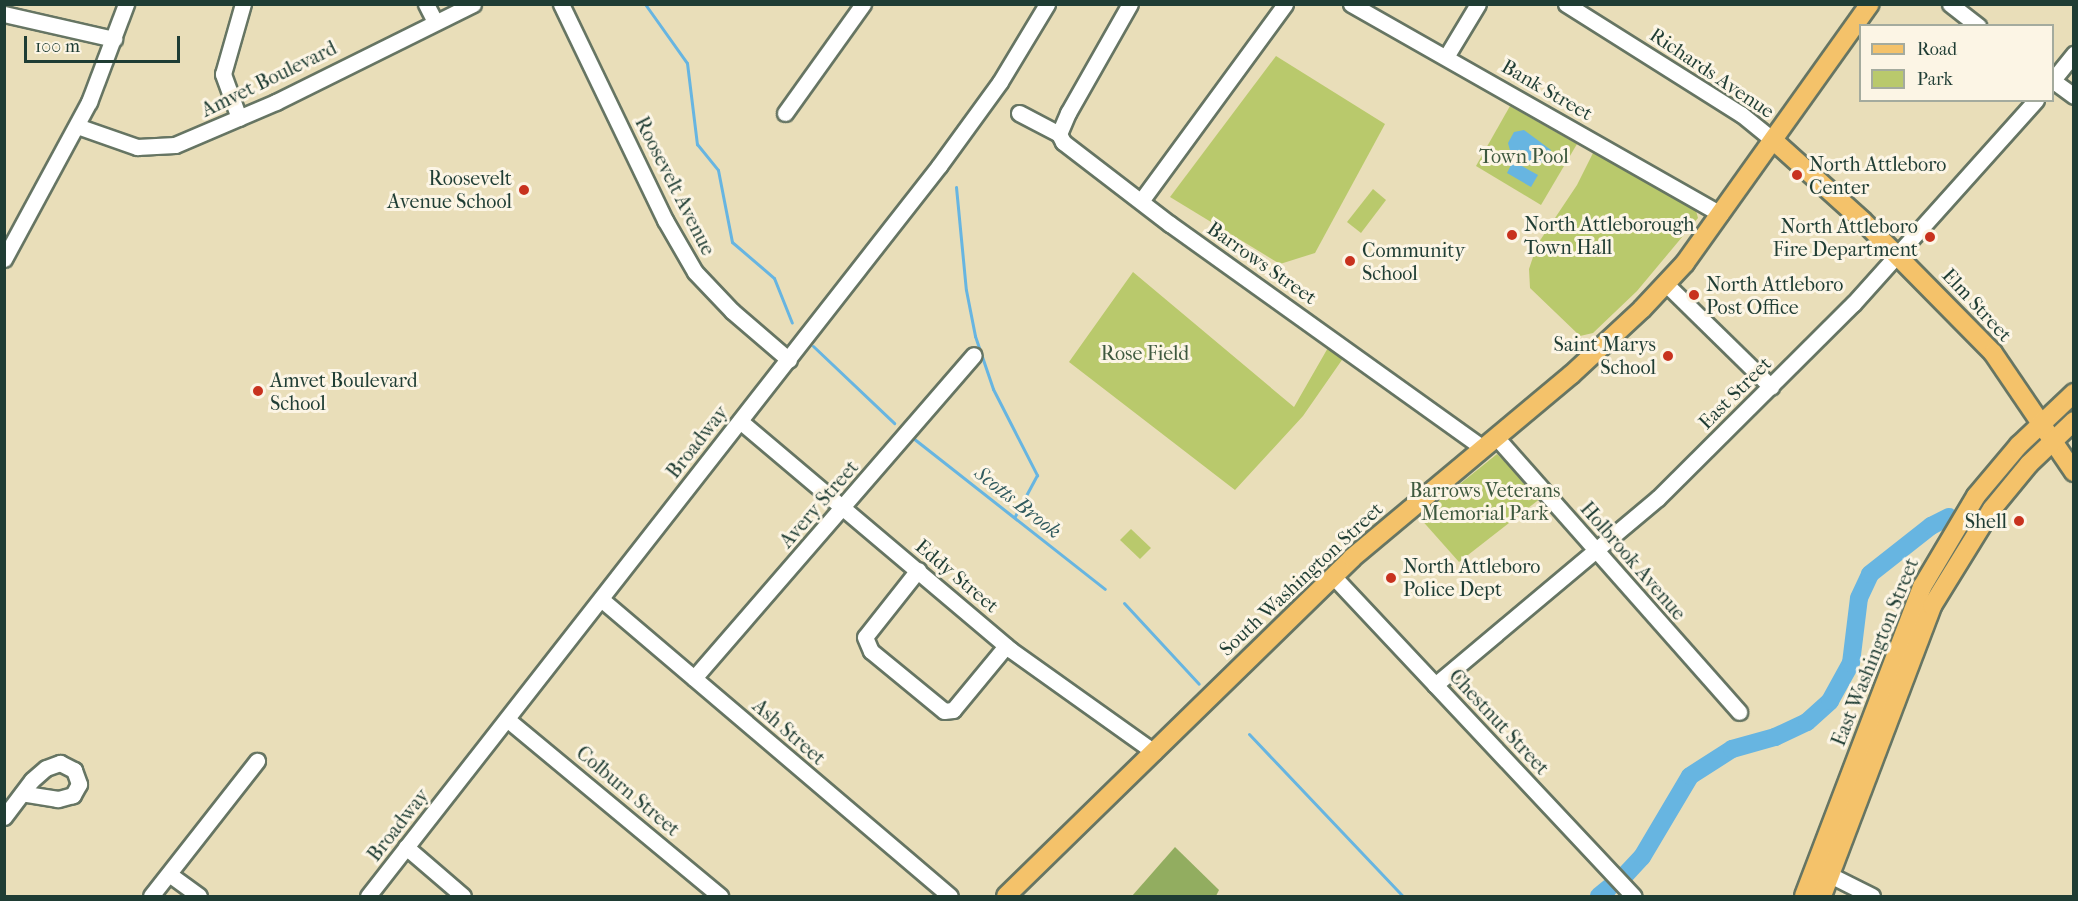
<!DOCTYPE html>
<html>
<head>
<meta charset="utf-8">
<style>
  body { margin:0 }
  #map { position:relative; width:2078px; height:901px; overflow:hidden; background:#e9deb9; font-family:"IM FELL French Canon",serif }
  div>[style] { position:absolute }
  .green>* { inset:0; background:#b9c96c }
  .forest>* { inset:0; background:#92ad60 }
  .water>* { inset:0; background:#67b5e1 }
  .stream>* { height:3px; margin:-1.5px; padding:0 1.5px; transform-origin:1.5px; border-radius:1.5px; background:#67b5e1 }
  .river>* { height:18px; margin:-9px; padding:0 9px; transform-origin:9px; border-radius:9px; background:#67b5e1 }
  .roads { filter:drop-shadow(2px 0 #667563) drop-shadow(-2px 0 #667563) drop-shadow(0 2px #667563) drop-shadow(0 -2px #667563) }
  .minor>* { height:15px; margin:-7.5px; padding:0 7.5px; transform-origin:7.5px; border-radius:7.5px; background:#fff }
  .major>* { height:18px; margin:-9px; padding:0 9px; transform-origin:9px; border-radius:9px; background:#f4c26a }
  .dots>* { width:16px; height:16px; translate:-50% -50%; box-sizing:border-box; border:3px solid #fcf5e5; border-radius:50% }
  span { translate:-50% -50%; white-space:nowrap; text-align:center; line-height:1.15; -webkit-text-stroke:6px #fcf5e5; paint-order:stroke }
  .street-label { font-size:20px; color:#1f3d34 }
  .park-label { font-size:20px; color:#3e593f }
  .poi-label { font-size:20px; color:#1f3d34 }
  .left { translate:0 -50%; text-align:left }
  .right { translate:-100% -50%; text-align:right }
  .water-label { font-size:21px; color:#315b5f; font-style:italic }
  .frame { position:absolute; inset:0; border:6px solid #1f3d34; pointer-events:none }
  .legend { position:absolute; left:1859px; top:24px; width:195px; height:78px; box-sizing:border-box; background:#fcf5e5; border:2px solid #a4ab9e; margin:0; padding:8px 10px; list-style:none; font-size:18px; color:#1f3d34 }
  .legend li { display:flex; align-items:center; gap:12px; height:30px }
  .legend b { width:30px; border:2px solid #a4ab9e }
  .scale { position:absolute; left:24px; top:36px; width:156px; height:27px; box-sizing:border-box; border:3px solid #1f3d34; border-top:0; padding-left:8px; font-size:18px; line-height:21px; white-space:nowrap; color:#1f3d34; -webkit-text-stroke:4px #fcf5e5; paint-order:stroke }
</style>
</head>
<body>
<div id="map">
  <div class="green">
    <div style="clip-path:polygon(1276px 56px,1385px 124px,1315px 253px,1280px 264px,1170px 197px)"></div>
    <div style="clip-path:polygon(1510px 106px,1577px 144px,1541px 205px,1476px 166px)"></div>
    <div style="clip-path:polygon(1594px 151px,1695px 207px,1698px 218px,1637px 291px,1593px 333px,1580px 336px,1530px 288px,1529px 269px,1537px 245px,1577px 185px)"></div>
    <div style="clip-path:polygon(1373px 189px,1386px 200px,1361px 233px,1347px 222px)"></div>
    <div style="clip-path:polygon(1133px 272px,1294px 407px,1329px 346px,1344px 357px,1303px 416px,1235px 490px,1069px 362px)"></div>
    <div style="clip-path:polygon(1497px 454px,1541px 498px,1459px 562px,1419px 517px)"></div>
    <div style="clip-path:polygon(1131px 529px,1151px 548px,1140px 559px,1120px 540px)"></div>
  </div>
  <div class="forest">
    <div style="clip-path:polygon(1175px 847px,1219px 890px,1216px 896px,1132px 896px)"></div>
  </div>
  <div class="water">
    <div style="clip-path:polygon(1524px 130px,1551px 150px,1547px 163px,1524px 161px,1511px 154px,1508px 143px,1514px 132px)"></div>
    <div style="clip-path:polygon(1513px 161px,1538px 175px,1531px 187px,1507px 173px)"></div>
  </div>
  <div class="stream">
    <div style="left:645px;top:4px;width:72px;rotate:54.6deg"></div>
    <div style="left:687px;top:63px;width:82px;rotate:83deg"></div>
    <div style="left:697px;top:144px;width:33px;rotate:51deg"></div>
    <div style="left:718px;top:170px;width:73px;rotate:79deg"></div>
    <div style="left:732px;top:242px;width:55px;rotate:40.6deg"></div>
    <div style="left:774px;top:278px;width:48px;rotate:68.2deg"></div>
    <div style="left:956px;top:187px;width:103px;rotate:84.5deg"></div>
    <div style="left:966px;top:290px;width:47px;rotate:78.9deg"></div>
    <div style="left:975px;top:336px;width:56px;rotate:71.2deg"></div>
    <div style="left:993px;top:389px;width:97px;rotate:62.9deg"></div>
    <div style="left:1037px;top:475px;width:47px;rotate:118.2deg"></div>
    <div style="left:813px;top:346px;width:112px;rotate:43.5deg"></div>
    <div style="left:913px;top:438px;width:244px;rotate:38.2deg"></div>
    <div style="left:1124px;top:603px;width:110px;rotate:47.2deg"></div>
    <div style="left:1249px;top:734px;width:224px;rotate:46.5deg"></div>
  </div>
  <div class="river">
    <div style="left:1626px;top:874px;width:23px;rotate:-47deg"></div>
    <div style="left:1642px;top:857px;width:94px;rotate:-59.3deg"></div>
    <div style="left:1690px;top:776px;width:50px;rotate:-32.7deg"></div>
    <div style="left:1732px;top:749px;width:45px;rotate:-15.6deg"></div>
    <div style="left:1775px;top:737px;width:35px;rotate:-25deg"></div>
    <div style="left:1807px;top:722px;width:31px;rotate:-42deg"></div>
    <div style="left:1830px;top:701px;width:43px;rotate:-61.1deg"></div>
    <div style="left:1851px;top:663px;width:65px;rotate:-83deg"></div>
    <div style="left:1859px;top:598px;width:26px;rotate:-65deg"></div>
    <div style="left:1870px;top:574px;width:78px;rotate:-38.2deg"></div>
    <div style="left:1931px;top:526px;width:20px;rotate:-27deg"></div>
    <div style="left:1599px;top:896px;width:13px;rotate:-39deg"></div>
  </div>
  <div class="roads">
    <div class="minor">
      <div style="left:426px;top:4px;width:20px;rotate:63deg"></div>
      <div style="left:561px;top:4px;width:240px;rotate:64.3deg"></div>
      <div style="left:665px;top:220px;width:60px;rotate:60deg"></div>
      <div style="left:695px;top:272px;width:54px;rotate:46.5deg"></div>
      <div style="left:732px;top:311px;width:75px;rotate:40.7deg"></div>
      <div style="left:1351px;top:4px;width:425px;rotate:29.6deg"></div>
      <div style="left:1566px;top:4px;width:207px;rotate:32.2deg"></div>
      <div style="left:1741px;top:114px;width:41px;rotate:39.1deg"></div>
      <div style="left:1950px;top:4px;width:36px;rotate:38deg"></div>
      <div style="left:4px;top:14px;width:113px;rotate:12.8deg"></div>
      <div style="left:1446px;top:57px;width:62px;rotate:-58.9deg"></div>
      <div style="left:2052px;top:80px;width:27px;rotate:36deg"></div>
      <div style="left:2052px;top:81px;width:35px;rotate:-51deg"></div>
      <div style="left:785px;top:113px;width:134px;rotate:-54.4deg"></div>
      <div style="left:1019px;top:113px;width:45px;rotate:27.7deg"></div>
      <div style="left:1059px;top:134px;width:9px;rotate:63deg"></div>
      <div style="left:1063px;top:142px;width:135px;rotate:37.5deg"></div>
      <div style="left:1170px;top:224px;width:384px;rotate:35.6deg"></div>
      <div style="left:239px;top:118px;width:47px;rotate:-110deg"></div>
      <div style="left:223px;top:74px;width:73px;rotate:-74.1deg"></div>
      <div style="left:77px;top:126px;width:64px;rotate:19.3deg"></div>
      <div style="left:137px;top:147px;width:38px;rotate:-3deg"></div>
      <div style="left:175px;top:145px;width:110px;rotate:-23.1deg"></div>
      <div style="left:276px;top:102px;width:220px;rotate:-26.4deg"></div>
      <div style="left:1059px;top:134px;width:23px;rotate:-67deg"></div>
      <div style="left:1068px;top:113px;width:125px;rotate:-60.4deg"></div>
      <div style="left:1141px;top:201px;width:244px;rotate:-53.8deg"></div>
      <div style="left:4px;top:259px;width:179px;rotate:-61.6deg"></div>
      <div style="left:89px;top:102px;width:105px;rotate:-69.3deg"></div>
      <div style="left:1666px;top:284px;width:147px;rotate:44.4deg"></div>
      <div style="left:740px;top:421px;width:355px;rotate:40.2deg"></div>
      <div style="left:1011px;top:650px;width:176px;rotate:35.5deg"></div>
      <div style="left:1496px;top:437px;width:367px;rotate:48.5deg"></div>
      <div style="left:918px;top:570px;width:85px;rotate:128.3deg"></div>
      <div style="left:865px;top:637px;width:15px;rotate:67deg"></div>
      <div style="left:871px;top:651px;width:94px;rotate:39.4deg"></div>
      <div style="left:944px;top:711px;width:9px;rotate:-6deg"></div>
      <div style="left:953px;top:710px;width:83px;rotate:-50.4deg"></div>
      <div style="left:1333px;top:576px;width:439px;rotate:46.8deg"></div>
      <div style="left:601px;top:599px;width:458px;rotate:40.4deg"></div>
      <div style="left:694px;top:678px;width:427px;rotate:-49.1deg"></div>
      <div style="left:1435px;top:685px;width:291px;rotate:-40deg"></div>
      <div style="left:1658px;top:498px;width:275px;rotate:-44.9deg"></div>
      <div style="left:1853px;top:304px;width:274px;rotate:-48.1deg"></div>
      <div style="left:508px;top:720px;width:276px;rotate:39.7deg"></div>
      <div style="left:4px;top:817px;width:46px;rotate:-52.9deg"></div>
      <div style="left:32px;top:780px;width:18px;rotate:-41deg"></div>
      <div style="left:46px;top:768px;width:15px;rotate:-20deg"></div>
      <div style="left:60px;top:763px;width:16px;rotate:27deg"></div>
      <div style="left:74px;top:770px;width:15px;rotate:70deg"></div>
      <div style="left:79px;top:784px;width:13px;rotate:119deg"></div>
      <div style="left:73px;top:795px;width:16px;rotate:165deg"></div>
      <div style="left:58px;top:799px;width:36px;rotate:-171deg"></div>
      <div style="left:406px;top:847px;width:75px;rotate:40.7deg"></div>
      <div style="left:169px;top:874px;width:37px;rotate:36deg"></div>
      <div style="left:1830px;top:875px;width:47px;rotate:26.6deg"></div>
      <div style="left:151px;top:896px;width:172px;rotate:-51.9deg"></div>
      <div style="left:368px;top:896px;width:927px;rotate:-51.97deg"></div>
      <div style="left:939px;top:166px;width:104px;rotate:-54deg"></div>
      <div style="left:1000px;top:82px;width:91px;rotate:-58.9deg"></div>
    </div>
    <div class="major">
      <div style="left:1773px;top:140px;width:121px;rotate:42deg"></div>
      <div style="left:1863px;top:221px;width:185px;rotate:45.4deg"></div>
      <div style="left:1993px;top:353px;width:144px;rotate:55.8deg"></div>
      <div style="left:1006px;top:896px;width:484px;rotate:-44.3deg"></div>
      <div style="left:1352px;top:558px;width:285px;rotate:-39.9deg"></div>
      <div style="left:1571px;top:375px;width:97px;rotate:-42.9deg"></div>
      <div style="left:1642px;top:309px;width:63px;rotate:-46.9deg"></div>
      <div style="left:1685px;top:263px;width:318px;rotate:-54.5deg"></div>
      <div style="left:1804px;top:896px;width:331px;rotate:-69.1deg"></div>
      <div style="left:1922px;top:587px;width:106px;rotate:-59.3deg"></div>
      <div style="left:1976px;top:496px;width:67px;rotate:-49.9deg"></div>
      <div style="left:2019px;top:445px;width:76px;rotate:-43.4deg"></div>
      <div style="left:1822px;top:896px;width:310px;rotate:-69.2deg"></div>
      <div style="left:1932px;top:606px;width:114px;rotate:-58.3deg"></div>
      <div style="left:1992px;top:509px;width:58px;rotate:-50.6deg"></div>
      <div style="left:2029px;top:464px;width:62px;rotate:-43.7deg"></div>
    </div>
  </div>
  <div class="dots">
    <div style="left:1797px;top:175px;background:#c8321e"></div>
    <div style="left:524px;top:190px;background:#c8321e"></div>
    <div style="left:1512px;top:235px;background:#c8321e"></div>
    <div style="left:1930px;top:237px;background:#c8321e"></div>
    <div style="left:1350px;top:261px;background:#c8321e"></div>
    <div style="left:1694px;top:295px;background:#c8321e"></div>
    <div style="left:1668px;top:356px;background:#c8321e"></div>
    <div style="left:258px;top:391px;background:#c8321e"></div>
    <div style="left:2019px;top:521px;background:#c8321e"></div>
    <div style="left:1391px;top:578px;background:#c8321e"></div>
  </div>
  <div class="street-label">
    <span style="left:1712px;top:73px;rotate:34deg">Richards Avenue</span>
    <span style="left:269px;top:79px;rotate:-26deg">Amvet Boulevard</span>
    <span style="left:1547px;top:90px;rotate:30deg">Bank Street</span>
    <span style="left:675px;top:186px;rotate:63deg">Roosevelt Avenue</span>
    <span style="left:1262px;top:263px;rotate:35deg">Barrows Street</span>
    <span style="left:1977px;top:305px;rotate:47deg">Elm Street</span>
    <span style="left:1735px;top:393px;rotate:-45deg">East Street</span>
    <span style="left:697px;top:442px;rotate:-52deg">Broadway</span>
    <span style="left:819px;top:504px;rotate:-49deg">Avery Street</span>
    <span style="left:1633px;top:561px;rotate:49deg">Holbrook Avenue</span>
    <span style="left:957px;top:576px;rotate:40deg">Eddy Street</span>
    <span style="left:1301px;top:579px;rotate:-43deg">South Washington Street</span>
    <span style="left:1875px;top:652px;rotate:-68deg">East Washington Street</span>
    <span style="left:1499px;top:722px;rotate:47deg">Chestnut Street</span>
    <span style="left:789px;top:732px;rotate:41deg">Ash Street</span>
    <span style="left:628px;top:791px;rotate:40deg">Colburn Street</span>
    <span style="left:398px;top:825px;rotate:-52deg">Broadway</span>
  </div>
  <div class="park-label">
    <span style="left:1524px;top:156px">Town Pool</span>
    <span style="left:1145px;top:353px">Rose Field</span>
    <span style="left:1485px;top:502px">Barrows Veterans<br>Memorial Park</span>
  </div>
  <div class="poi-label">
    <span class="left" style="left:1809px;top:176px">North Attleboro<br>Center</span>
    <span class="right" style="left:512px;top:190px">Roosevelt<br>Avenue School</span>
    <span class="left" style="left:1524px;top:236px">North Attleborough<br>Town Hall</span>
    <span class="right" style="left:1918px;top:238px">North Attleboro<br>Fire Department</span>
    <span class="left" style="left:1362px;top:262px">Community<br>School</span>
    <span class="left" style="left:1706px;top:296px">North Attleboro<br>Post Office</span>
    <span class="right" style="left:1656px;top:356px">Saint Marys<br>School</span>
    <span class="left" style="left:270px;top:392px">Amvet Boulevard<br>School</span>
    <span class="right" style="left:2007px;top:521px">Shell</span>
    <span class="left" style="left:1403px;top:578px">North Attleboro<br>Police Dept</span>
  </div>
  <div class="water-label">
    <span style="left:1018px;top:502px;rotate:38deg">Scotts Brook</span>
  </div>
  <div class="frame"></div>
  <ul class="legend">
  <li><b style="height:8px;background:#f4c26a"></b>Road</li>
  <li><b style="height:16px;background:#b9c96c"></b>Park</li>
  </ul>
  <div class="scale">100 m</div>
</div>
</body>
</html>
